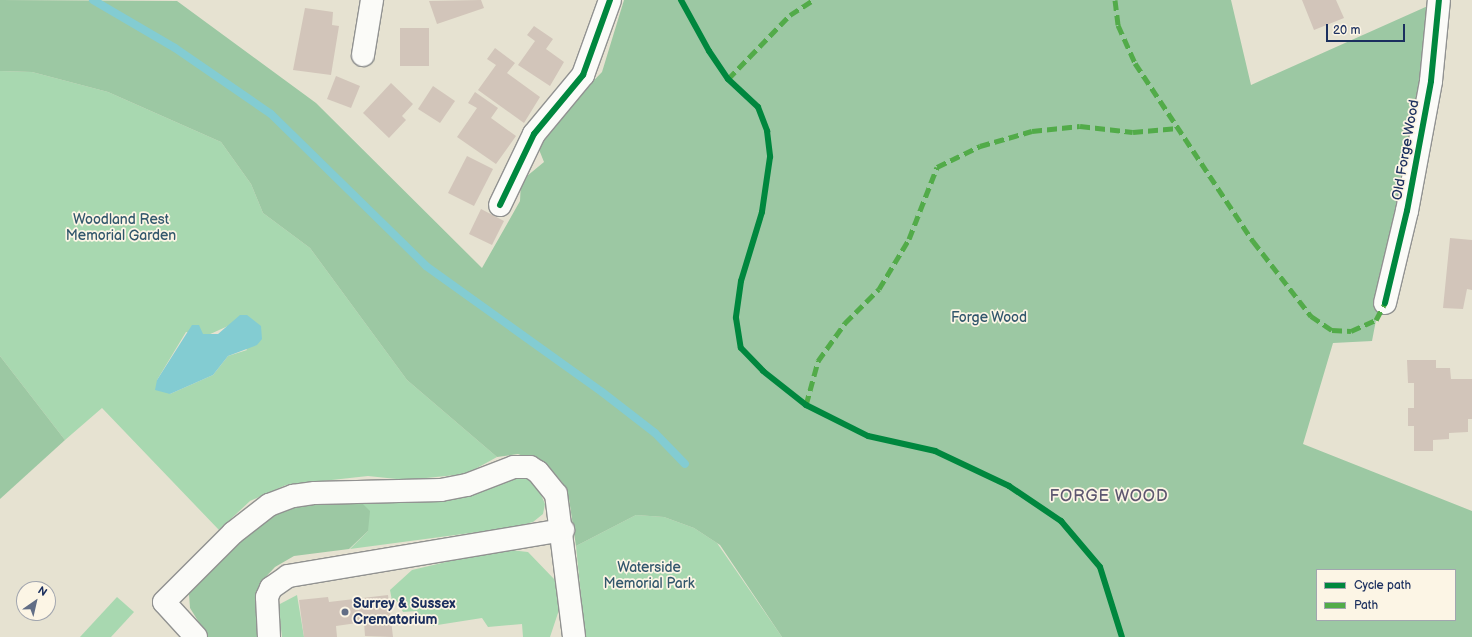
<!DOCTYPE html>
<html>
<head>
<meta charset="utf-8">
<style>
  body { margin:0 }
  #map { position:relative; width:1472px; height:637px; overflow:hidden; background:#e6e2d1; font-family:"Balsamiq Sans",sans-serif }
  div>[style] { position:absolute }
  .green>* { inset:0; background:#a8d8b0 }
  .forest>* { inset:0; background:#9cc8a3 }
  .water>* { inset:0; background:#83ccd2 }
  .stream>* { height:8px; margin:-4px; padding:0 4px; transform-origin:4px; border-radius:4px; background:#83ccd2 }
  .building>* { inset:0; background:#d2c5ba }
  .roads { filter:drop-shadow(1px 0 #919291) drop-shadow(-1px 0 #919291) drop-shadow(0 1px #919291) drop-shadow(0 -1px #919291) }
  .minor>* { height:22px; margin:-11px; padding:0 11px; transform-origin:11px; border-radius:11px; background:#fbfbf8 }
  .quiet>* { height:5px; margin-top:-2.5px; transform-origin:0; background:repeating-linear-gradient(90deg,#52ab49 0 10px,transparent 0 15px) }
  .cycleway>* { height:6px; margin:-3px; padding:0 3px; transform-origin:3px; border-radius:3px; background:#00873e }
  .dots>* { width:11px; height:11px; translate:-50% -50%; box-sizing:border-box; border:2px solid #fcf5e5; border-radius:50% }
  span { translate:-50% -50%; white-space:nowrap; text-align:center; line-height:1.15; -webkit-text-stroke:3.5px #fcf5e5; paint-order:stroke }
  .street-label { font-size:14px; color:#1b2f5e }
  .park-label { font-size:14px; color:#32576c }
  .poi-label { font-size:14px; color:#1b2f5e; font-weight:700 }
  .left { translate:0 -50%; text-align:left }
  .quarter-label { font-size:16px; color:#5d5770; letter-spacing:1px }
  .legend { position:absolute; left:1316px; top:569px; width:140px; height:52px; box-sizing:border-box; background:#fcf5e5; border:1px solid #a2a6af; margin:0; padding:5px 7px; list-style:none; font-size:12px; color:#1b2f5e }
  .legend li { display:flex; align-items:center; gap:8px; height:20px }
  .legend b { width:20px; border:1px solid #a2a6af }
  .north { position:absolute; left:16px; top:581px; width:40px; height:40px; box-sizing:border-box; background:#fcf5e5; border:1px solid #a2a6af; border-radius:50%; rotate:34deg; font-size:11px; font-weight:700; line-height:16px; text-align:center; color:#1b2f5e }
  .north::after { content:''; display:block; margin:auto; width:14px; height:18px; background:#626e86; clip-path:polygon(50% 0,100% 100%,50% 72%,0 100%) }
  .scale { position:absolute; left:1326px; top:24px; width:79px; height:18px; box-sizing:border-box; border:2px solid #1b2f5e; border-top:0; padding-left:5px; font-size:12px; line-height:14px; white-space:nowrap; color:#1b2f5e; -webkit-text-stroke:3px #fcf5e5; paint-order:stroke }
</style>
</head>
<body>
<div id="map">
  <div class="green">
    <div style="clip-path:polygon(evenodd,0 71px,32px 72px,108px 92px,221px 142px,251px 184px,263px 213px,310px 248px,407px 380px,497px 457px,466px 474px,406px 480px,368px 476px,286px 485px,250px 501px,219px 530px,102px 408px,65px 440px,0 356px,0 71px,228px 326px,247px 350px,228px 356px,213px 375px,170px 394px,157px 380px,186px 332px,208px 335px,228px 326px)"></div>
    <div style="clip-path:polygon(518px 476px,529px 480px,539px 490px,545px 504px,543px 514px,533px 522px,515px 527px,350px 549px,368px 531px,358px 499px)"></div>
    <div style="clip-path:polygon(636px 515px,664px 517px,694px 528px,717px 543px,782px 637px,585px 637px,576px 546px)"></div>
    <div style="clip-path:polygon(501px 549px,528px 552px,554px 579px,562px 601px,550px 637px,523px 637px,522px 624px,488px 627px,482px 618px,431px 626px,430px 620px,419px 621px,417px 611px,403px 612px,397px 601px,392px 601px,390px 590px,412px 570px)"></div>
    <div style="clip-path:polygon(297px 595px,304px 637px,282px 637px,278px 605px)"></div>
    <div style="clip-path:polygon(117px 597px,134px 612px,111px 637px,80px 637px)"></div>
  </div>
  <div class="forest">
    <div style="clip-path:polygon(evenodd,0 0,177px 1px,316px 103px,482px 268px,520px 201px,521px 181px,544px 162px,538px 147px,572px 103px,602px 72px,624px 0,1231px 0,1251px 85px,1439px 1px,1382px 312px,1376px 320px,1372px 341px,1333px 343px,1303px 444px,1472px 511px,1472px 637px,782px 637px,720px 545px,694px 528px,664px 517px,636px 515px,576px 546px,569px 499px,562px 482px,548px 466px,518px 454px,497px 457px,407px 380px,310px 248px,263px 213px,251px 184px,221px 142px,108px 92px,32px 72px,0 71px,0 0,1317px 570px,1455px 570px,1455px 620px,1317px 620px,1317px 570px)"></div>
    <div style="clip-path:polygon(0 356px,65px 440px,0 499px)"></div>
    <div style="clip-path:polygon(358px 499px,370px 511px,368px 531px,349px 549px,294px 556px,275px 567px,261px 582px,255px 598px,260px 637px,208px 637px,190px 608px,189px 594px,247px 533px,294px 504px)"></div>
  </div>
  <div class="water">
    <div style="clip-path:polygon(240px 315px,247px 315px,261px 326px,262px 339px,257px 345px,228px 356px,213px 375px,170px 394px,155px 390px,157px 380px,192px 325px,199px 325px,203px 334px,218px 334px)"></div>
  </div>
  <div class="stream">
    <div style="left:93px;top:0;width:95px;rotate:30.3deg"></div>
    <div style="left:175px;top:48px;width:116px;rotate:34.5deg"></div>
    <div style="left:271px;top:114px;width:217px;rotate:44.4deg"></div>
    <div style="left:426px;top:266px;width:216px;rotate:35.6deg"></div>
    <div style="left:602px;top:392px;width:67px;rotate:37.7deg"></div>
    <div style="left:655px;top:433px;width:43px;rotate:45.9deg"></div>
  </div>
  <div class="building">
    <div style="clip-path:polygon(481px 0,484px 8px,437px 24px,429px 1px)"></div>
    <div style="clip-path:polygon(1302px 0,1336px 0,1344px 18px,1314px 30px)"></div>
    <div style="clip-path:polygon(305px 8px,333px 12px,332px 25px,339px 26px,331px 75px,293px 70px)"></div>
    <div style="clip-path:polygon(534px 26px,553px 39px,546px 49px,564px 62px,550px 86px,518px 65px,535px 41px,527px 35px)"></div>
    <div style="clip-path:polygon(400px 28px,429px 28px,429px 66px,400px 66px)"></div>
    <div style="clip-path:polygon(495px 48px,515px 63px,507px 73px,540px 97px,524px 123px,478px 90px,496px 65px,487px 59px)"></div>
    <div style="clip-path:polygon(336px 76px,360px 86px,351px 108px,327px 99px)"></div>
    <div style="clip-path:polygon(391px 83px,413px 104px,402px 116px,406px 120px,389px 138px,363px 113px)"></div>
    <div style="clip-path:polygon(433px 86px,455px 101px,440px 123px,418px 109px)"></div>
    <div style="clip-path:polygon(475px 92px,498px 108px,491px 118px,516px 136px,496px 164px,457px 137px,477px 108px,468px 103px)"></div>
    <div style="clip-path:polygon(467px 156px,493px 169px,474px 206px,448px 193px)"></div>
    <div style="clip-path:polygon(481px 209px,504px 221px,492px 245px,469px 234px)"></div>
    <div style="clip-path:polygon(1450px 238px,1472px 240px,1472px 290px,1467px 289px,1463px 309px,1443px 308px)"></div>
    <div style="clip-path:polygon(1407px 360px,1436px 360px,1436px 368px,1450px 368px,1451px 379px,1472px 379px,1472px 419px,1468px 419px,1468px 432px,1449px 433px,1449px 439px,1433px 440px,1433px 451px,1414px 451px,1414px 426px,1408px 426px,1408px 408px,1414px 408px,1414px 383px,1408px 383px)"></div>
    <div style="clip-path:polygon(388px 595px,393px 637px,365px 636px,364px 622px,336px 626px,337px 637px,304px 637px,299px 600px,328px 597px,329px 602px)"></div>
  </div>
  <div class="roads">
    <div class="minor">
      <div style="left:363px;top:55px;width:56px;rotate:-80.7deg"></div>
      <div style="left:500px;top:205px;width:79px;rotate:-64.4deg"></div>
      <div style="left:534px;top:134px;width:77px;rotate:-50.3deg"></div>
      <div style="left:583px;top:75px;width:80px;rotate:-70.2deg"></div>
      <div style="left:1385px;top:303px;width:95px;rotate:-76.6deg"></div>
      <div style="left:1407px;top:211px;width:132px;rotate:-79.5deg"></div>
      <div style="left:1431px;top:81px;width:81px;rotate:-84.4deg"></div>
      <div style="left:196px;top:637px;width:47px;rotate:-132.4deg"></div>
      <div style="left:164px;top:602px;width:98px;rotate:-45deg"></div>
      <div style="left:233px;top:533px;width:46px;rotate:-37.9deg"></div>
      <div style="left:269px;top:505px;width:26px;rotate:-21deg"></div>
      <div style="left:293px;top:496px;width:22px;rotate:-8deg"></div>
      <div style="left:315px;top:493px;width:126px;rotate:-1.4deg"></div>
      <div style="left:441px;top:490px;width:26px;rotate:-11deg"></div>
      <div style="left:467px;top:485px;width:50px;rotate:-21deg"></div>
      <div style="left:514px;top:467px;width:16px"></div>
      <div style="left:530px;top:467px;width:9px;rotate:32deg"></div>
      <div style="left:538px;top:472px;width:28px;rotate:51deg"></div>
      <div style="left:556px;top:494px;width:144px;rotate:82.8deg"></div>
      <div style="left:269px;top:637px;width:40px;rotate:-92.9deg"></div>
      <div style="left:267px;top:597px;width:10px;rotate:-66deg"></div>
      <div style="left:271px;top:588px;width:21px;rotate:-35deg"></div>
      <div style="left:288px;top:576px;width:279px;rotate:-9.5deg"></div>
    </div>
  </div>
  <div class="quiet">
    <div style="left:1115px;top:0;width:25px;rotate:83deg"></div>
    <div style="left:1118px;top:25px;width:42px;rotate:65.9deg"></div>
    <div style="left:1135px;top:63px;width:214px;rotate:56.5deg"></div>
    <div style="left:1253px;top:241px;width:95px;rotate:52.3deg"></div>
    <div style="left:1311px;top:316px;width:25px;rotate:34deg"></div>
    <div style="left:1332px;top:330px;width:19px;rotate:3deg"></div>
    <div style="left:1351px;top:331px;width:27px;rotate:-24deg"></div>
    <div style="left:1376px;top:320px;width:19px;rotate:-62deg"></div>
    <div style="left:728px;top:79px;width:89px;rotate:-45.9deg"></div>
    <div style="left:790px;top:15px;width:27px;rotate:-33deg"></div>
    <div style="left:806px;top:405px;width:46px;rotate:-74.7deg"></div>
    <div style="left:818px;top:361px;width:47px;rotate:-54.6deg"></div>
    <div style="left:845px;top:323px;width:48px;rotate:-45deg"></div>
    <div style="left:879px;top:289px;width:58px;rotate:-59deg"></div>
    <div style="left:909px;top:239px;width:77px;rotate:-68.7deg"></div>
    <div style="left:937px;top:167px;width:48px;rotate:-26deg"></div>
    <div style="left:980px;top:146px;width:54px;rotate:-16.1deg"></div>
    <div style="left:1032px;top:131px;width:48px;rotate:-5.9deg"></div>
    <div style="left:1080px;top:126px;width:53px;rotate:6.5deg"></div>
    <div style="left:1133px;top:132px;width:45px;rotate:-5.1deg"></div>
  </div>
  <div class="cycleway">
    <div style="left:681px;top:0;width:58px;rotate:61.2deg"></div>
    <div style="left:709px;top:51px;width:34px;rotate:56deg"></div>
    <div style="left:728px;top:79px;width:41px;rotate:43deg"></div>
    <div style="left:758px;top:107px;width:26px;rotate:69deg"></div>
    <div style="left:767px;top:131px;width:26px;rotate:83deg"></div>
    <div style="left:770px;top:157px;width:56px;rotate:98.3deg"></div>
    <div style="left:762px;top:212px;width:72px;rotate:106.9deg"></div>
    <div style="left:741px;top:281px;width:37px;rotate:98deg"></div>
    <div style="left:736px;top:318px;width:30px;rotate:81deg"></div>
    <div style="left:741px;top:348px;width:32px;rotate:46deg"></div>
    <div style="left:763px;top:371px;width:55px;rotate:38.3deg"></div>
    <div style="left:806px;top:405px;width:69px;rotate:26.6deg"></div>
    <div style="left:868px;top:436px;width:69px;rotate:12.6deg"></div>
    <div style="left:935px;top:451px;width:82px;rotate:25.3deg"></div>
    <div style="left:1009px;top:486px;width:63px;rotate:33.9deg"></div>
    <div style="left:1061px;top:521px;width:60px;rotate:49.7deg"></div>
    <div style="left:1100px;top:567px;width:73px;rotate:72.6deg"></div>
    <div style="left:500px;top:205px;width:79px;rotate:-64.4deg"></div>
    <div style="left:534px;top:134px;width:77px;rotate:-50.3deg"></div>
    <div style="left:583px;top:75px;width:80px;rotate:-70.2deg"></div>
    <div style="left:1385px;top:303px;width:95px;rotate:-76.6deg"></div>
    <div style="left:1407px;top:211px;width:132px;rotate:-79.5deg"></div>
    <div style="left:1431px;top:81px;width:81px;rotate:-84.4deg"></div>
  </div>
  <div class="dots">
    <div style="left:345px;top:612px;background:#626e86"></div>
  </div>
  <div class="street-label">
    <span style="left:1406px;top:150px;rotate:-80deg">Old Forge Wood</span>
  </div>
  <div class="park-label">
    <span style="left:121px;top:228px">Woodland Rest<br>Memorial Garden</span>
    <span style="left:989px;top:318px">Forge Wood</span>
    <span style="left:649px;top:576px">Waterside<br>Memorial Park</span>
  </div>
  <div class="poi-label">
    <span class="left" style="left:353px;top:612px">Surrey &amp; Sussex<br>Crematorium</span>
  </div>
  <div class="quarter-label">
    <span style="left:1109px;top:497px">FORGE WOOD</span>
  </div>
  <ul class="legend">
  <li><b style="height:5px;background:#00873e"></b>Cycle path</li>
  <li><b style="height:5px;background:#52ab49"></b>Path</li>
  </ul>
  <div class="north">N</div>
  <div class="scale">20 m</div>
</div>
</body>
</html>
